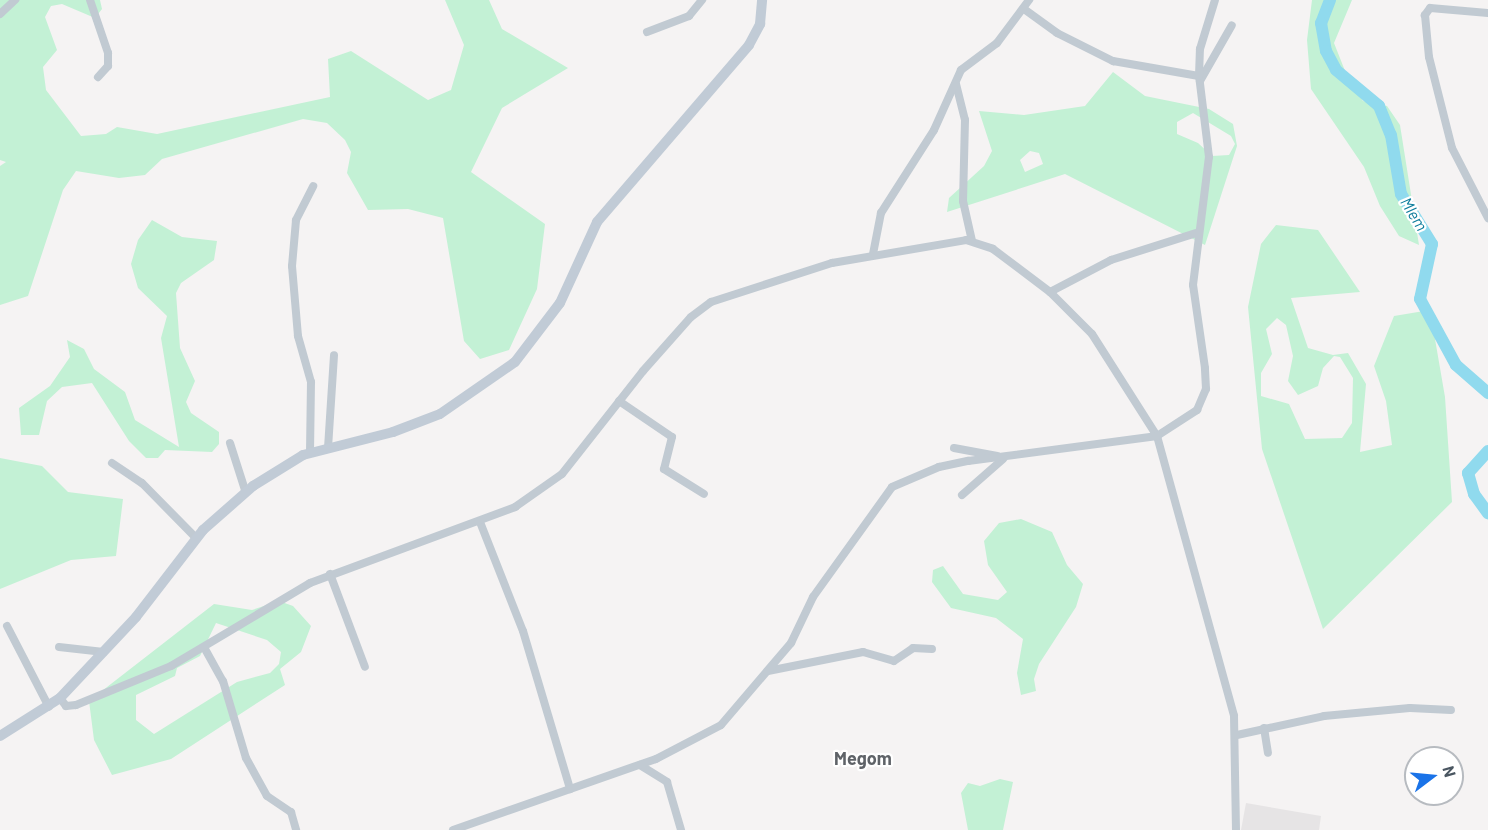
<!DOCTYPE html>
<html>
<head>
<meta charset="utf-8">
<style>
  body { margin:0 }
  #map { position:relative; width:1488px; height:830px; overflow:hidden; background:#f5f3f3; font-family:Barlow,sans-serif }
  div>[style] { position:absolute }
  .education>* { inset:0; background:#e6e4e5 }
  .green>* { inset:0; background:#c3f1d5 }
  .river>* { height:12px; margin:-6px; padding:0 6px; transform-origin:6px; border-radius:6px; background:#90daee }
  .street>* { height:8px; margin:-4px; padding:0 4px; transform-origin:4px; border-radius:4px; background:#c1cad2 }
  .secondary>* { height:10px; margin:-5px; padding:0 5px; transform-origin:5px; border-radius:5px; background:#c1cbd6 }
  span { translate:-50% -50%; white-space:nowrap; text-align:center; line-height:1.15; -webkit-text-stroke:4.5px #fff; paint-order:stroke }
  .water-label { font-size:16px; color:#0c7c9b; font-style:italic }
  .quarter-label { font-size:18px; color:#5f6368; font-weight:700 }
  .north { position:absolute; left:1404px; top:746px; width:60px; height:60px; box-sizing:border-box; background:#fff; border:2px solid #b7bbc0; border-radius:50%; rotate:74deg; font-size:16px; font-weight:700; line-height:24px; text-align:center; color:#4a5661 }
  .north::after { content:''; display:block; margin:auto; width:21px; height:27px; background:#1a73e8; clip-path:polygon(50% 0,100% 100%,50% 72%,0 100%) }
</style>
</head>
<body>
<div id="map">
  <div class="education">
    <div style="clip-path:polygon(1246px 803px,1321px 816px,1319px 830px,1241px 830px)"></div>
  </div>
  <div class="green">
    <div style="clip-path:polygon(0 0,100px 0,102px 9px,95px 18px,62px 4px,51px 6px,45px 17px,57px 50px,43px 67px,46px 90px,81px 136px,106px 134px,117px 127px,157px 134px,330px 97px,328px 59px,351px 51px,428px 100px,451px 90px,464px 45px,445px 0,489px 0,502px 29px,568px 68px,502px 108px,471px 172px,545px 224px,537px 289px,509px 350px,480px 359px,464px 341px,443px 218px,408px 209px,368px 210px,347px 173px,351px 152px,345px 140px,327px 123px,303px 119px,162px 159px,145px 175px,119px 178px,76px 171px,63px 190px,28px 296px,0 305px,0 166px,6px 162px,0 160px)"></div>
    <div style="clip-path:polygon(1312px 0,1352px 0,1334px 43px,1349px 81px,1363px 101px,1387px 106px,1400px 125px,1419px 245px,1399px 236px,1380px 206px,1364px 167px,1311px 89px,1307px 40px)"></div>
    <div style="clip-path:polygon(evenodd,1113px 72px,1145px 96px,1209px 109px,1233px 124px,1237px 146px,1205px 245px,1065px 174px,947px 212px,949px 198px,984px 166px,992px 151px,979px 111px,1024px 115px,1085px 106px,1113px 72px,1193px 113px,1231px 136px,1235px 144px,1229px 155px,1212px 156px,1198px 143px,1177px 134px,1177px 122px,1193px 113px,1113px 72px,1030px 151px,1039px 153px,1043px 164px,1025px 172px,1020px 160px,1030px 151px)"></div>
    <div style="clip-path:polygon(152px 220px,182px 237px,217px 241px,214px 260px,181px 283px,176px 293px,180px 348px,195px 381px,186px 402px,191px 413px,219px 432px,219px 444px,212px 452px,165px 450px,158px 458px,146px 458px,129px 441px,92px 383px,62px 387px,47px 401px,39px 435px,21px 435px,19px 408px,50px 386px,70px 357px,67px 340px,84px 349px,94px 369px,125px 392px,135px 420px,179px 447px,161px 338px,167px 316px,138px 288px,131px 264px,138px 240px)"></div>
    <div style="clip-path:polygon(evenodd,1276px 225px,1318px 230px,1360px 292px,1291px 298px,1308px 348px,1333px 355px,1348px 353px,1366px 384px,1360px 452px,1392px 445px,1386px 401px,1374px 366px,1394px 316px,1430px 310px,1445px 397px,1452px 502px,1323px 629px,1262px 449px,1248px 307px,1261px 244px,1276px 225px,1277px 318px,1286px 325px,1293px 356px,1288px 381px,1298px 395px,1318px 386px,1323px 368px,1334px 356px,1340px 357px,1353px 378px,1352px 423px,1342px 438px,1305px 439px,1289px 404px,1261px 396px,1261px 373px,1272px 354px,1266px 329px,1277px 318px)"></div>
    <div style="clip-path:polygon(0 458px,42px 466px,68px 492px,123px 499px,116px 556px,71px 560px,0 589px)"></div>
    <div style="clip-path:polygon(1021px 519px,1052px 532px,1067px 565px,1083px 584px,1076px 607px,1039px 664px,1034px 679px,1036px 691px,1021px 695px,1017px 673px,1023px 639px,996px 618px,951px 608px,932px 582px,933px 570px,943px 566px,963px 594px,998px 600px,1007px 592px,988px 565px,984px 541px,999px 523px)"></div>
    <div style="clip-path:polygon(evenodd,279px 601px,293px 606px,311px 626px,301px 652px,280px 669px,285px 685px,171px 759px,112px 775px,94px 740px,89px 701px,214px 604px,252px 610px,279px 601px,216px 623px,267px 640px,281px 652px,279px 664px,270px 673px,237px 682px,154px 734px,136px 720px,136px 695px,175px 676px,177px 668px,200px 656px,216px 623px)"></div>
    <div style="clip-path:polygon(1000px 779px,1013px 782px,1003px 830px,968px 830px,961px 793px,968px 783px,980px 786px)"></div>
  </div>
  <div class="river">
    <div style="left:1330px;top:0;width:25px;rotate:111deg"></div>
    <div style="left:1321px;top:23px;width:28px;rotate:80deg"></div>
    <div style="left:1326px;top:51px;width:21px;rotate:62deg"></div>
    <div style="left:1336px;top:70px;width:56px;rotate:39.9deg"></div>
    <div style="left:1379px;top:106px;width:31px;rotate:68deg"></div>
    <div style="left:1391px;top:135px;width:60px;rotate:80.4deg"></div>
    <div style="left:1401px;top:194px;width:59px;rotate:58.2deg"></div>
    <div style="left:1432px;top:244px;width:56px;rotate:102.3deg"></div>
    <div style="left:1420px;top:299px;width:75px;rotate:61.4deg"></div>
    <div style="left:1456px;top:365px;width:43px;rotate:41.2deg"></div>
    <div style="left:1488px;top:451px;width:30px;rotate:132deg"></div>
    <div style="left:1468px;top:473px;width:22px;rotate:74deg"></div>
    <div style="left:1474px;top:494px;width:24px;rotate:54deg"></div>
  </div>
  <div class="street">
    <div style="left:90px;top:0;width:56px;rotate:71.2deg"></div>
    <div style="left:108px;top:53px;width:13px;rotate:90deg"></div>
    <div style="left:108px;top:66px;width:15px;rotate:132deg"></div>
    <div style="left:1024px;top:9px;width:41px;rotate:36deg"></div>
    <div style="left:1057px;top:33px;width:63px;rotate:26.6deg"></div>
    <div style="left:1113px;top:61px;width:87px;rotate:9.9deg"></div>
    <div style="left:1488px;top:13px;width:58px;rotate:-175.1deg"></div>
    <div style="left:1430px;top:8px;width:9px;rotate:126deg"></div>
    <div style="left:1425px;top:15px;width:42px;rotate:84.6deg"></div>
    <div style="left:1429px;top:57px;width:94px;rotate:75.8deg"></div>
    <div style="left:1452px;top:148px;width:79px;rotate:62.8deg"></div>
    <div style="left:0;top:14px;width:21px;rotate:-43deg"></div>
    <div style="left:647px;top:32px;width:45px;rotate:-20.9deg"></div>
    <div style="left:689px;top:16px;width:21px;rotate:-51deg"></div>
    <div style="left:1200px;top:81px;width:64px;rotate:-60.3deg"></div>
    <div style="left:956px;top:84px;width:37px;rotate:76deg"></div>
    <div style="left:965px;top:120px;width:81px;rotate:91.4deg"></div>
    <div style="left:963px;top:201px;width:41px;rotate:77.3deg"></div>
    <div style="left:873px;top:254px;width:42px;rotate:-79deg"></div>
    <div style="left:881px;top:213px;width:98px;rotate:-57.4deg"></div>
    <div style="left:934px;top:130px;width:66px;rotate:-65.8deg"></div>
    <div style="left:961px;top:70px;width:45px;rotate:-36.9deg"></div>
    <div style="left:997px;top:43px;width:54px;rotate:-53.3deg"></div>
    <div style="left:1050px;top:292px;width:69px;rotate:-27.7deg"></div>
    <div style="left:1111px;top:260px;width:89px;rotate:-17.6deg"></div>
    <div style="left:619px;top:401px;width:64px;rotate:34.2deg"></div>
    <div style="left:672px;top:437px;width:33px;rotate:104deg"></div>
    <div style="left:664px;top:469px;width:47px;rotate:32deg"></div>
    <div style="left:230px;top:443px;width:52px;rotate:72.3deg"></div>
    <div style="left:328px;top:448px;width:93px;rotate:-86.3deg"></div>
    <div style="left:954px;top:448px;width:44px;rotate:10.5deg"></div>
    <div style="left:310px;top:453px;width:71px;rotate:-89.2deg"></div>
    <div style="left:311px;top:382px;width:48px;rotate:-105.8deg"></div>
    <div style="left:298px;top:336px;width:70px;rotate:-94.9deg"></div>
    <div style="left:292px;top:266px;width:46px;rotate:-85deg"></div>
    <div style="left:296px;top:220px;width:38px;rotate:-63deg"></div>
    <div style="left:112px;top:463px;width:36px;rotate:34deg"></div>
    <div style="left:142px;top:483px;width:77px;rotate:45.5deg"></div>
    <div style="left:962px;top:495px;width:55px;rotate:-41.3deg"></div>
    <div style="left:480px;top:522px;width:117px;rotate:68.5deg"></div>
    <div style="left:523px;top:631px;width:165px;rotate:73.4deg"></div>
    <div style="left:330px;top:574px;width:99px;rotate:69.4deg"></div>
    <div style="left:7px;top:626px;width:91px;rotate:62.6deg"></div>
    <div style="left:59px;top:647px;width:45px;rotate:6.3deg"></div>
    <div style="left:205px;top:649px;width:37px;rotate:61deg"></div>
    <div style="left:223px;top:681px;width:80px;rotate:73.4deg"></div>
    <div style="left:246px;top:758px;width:43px;rotate:61.1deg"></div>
    <div style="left:267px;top:796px;width:29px;rotate:34deg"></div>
    <div style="left:291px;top:812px;width:19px;rotate:74deg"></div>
    <div style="left:768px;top:671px;width:97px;rotate:-11.3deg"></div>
    <div style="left:863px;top:652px;width:32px;rotate:16deg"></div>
    <div style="left:894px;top:661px;width:23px;rotate:-34deg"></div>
    <div style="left:913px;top:648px;width:19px;rotate:3deg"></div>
    <div style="left:60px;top:698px;width:10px;rotate:53deg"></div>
    <div style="left:66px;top:706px;width:10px;rotate:-6deg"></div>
    <div style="left:76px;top:705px;width:103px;rotate:-22.3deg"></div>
    <div style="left:171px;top:666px;width:162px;rotate:-30.8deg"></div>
    <div style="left:310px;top:583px;width:219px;rotate:-20.3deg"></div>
    <div style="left:515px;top:507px;width:57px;rotate:-35.1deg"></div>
    <div style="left:562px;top:474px;width:131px;rotate:-51.8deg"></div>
    <div style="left:643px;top:371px;width:72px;rotate:-48.4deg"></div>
    <div style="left:691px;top:317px;width:25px;rotate:-37deg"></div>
    <div style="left:711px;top:302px;width:127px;rotate:-17.9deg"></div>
    <div style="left:832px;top:263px;width:136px;rotate:-9.7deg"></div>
    <div style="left:966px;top:240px;width:28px;rotate:18deg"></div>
    <div style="left:993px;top:249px;width:71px;rotate:37deg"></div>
    <div style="left:1050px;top:292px;width:59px;rotate:45deg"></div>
    <div style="left:1092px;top:334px;width:121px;rotate:57.5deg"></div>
    <div style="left:1157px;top:436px;width:290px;rotate:74.6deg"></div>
    <div style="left:1234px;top:716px;width:114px;rotate:89deg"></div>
    <div style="left:1264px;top:728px;width:25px;rotate:81deg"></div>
    <div style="left:1237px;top:735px;width:89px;rotate:-12.3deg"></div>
    <div style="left:1324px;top:716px;width:86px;rotate:-5.3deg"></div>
    <div style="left:1410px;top:708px;width:41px;rotate:2.8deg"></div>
    <div style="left:640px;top:765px;width:32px;rotate:32deg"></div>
    <div style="left:667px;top:782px;width:50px;rotate:73.7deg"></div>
    <div style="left:453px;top:830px;width:215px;rotate:-19.3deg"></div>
    <div style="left:656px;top:759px;width:73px;rotate:-27.6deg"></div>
    <div style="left:721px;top:725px;width:108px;rotate:-49.5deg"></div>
    <div style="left:791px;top:643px;width:51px;rotate:-64.4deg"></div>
    <div style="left:813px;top:597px;width:135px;rotate:-54.3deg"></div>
    <div style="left:892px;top:487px;width:51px;rotate:-23.1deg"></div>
    <div style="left:939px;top:467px;width:30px;rotate:-12deg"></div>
    <div style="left:968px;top:461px;width:191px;rotate:-7.5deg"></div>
    <div style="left:1157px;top:436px;width:48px;rotate:-33deg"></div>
    <div style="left:1197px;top:410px;width:23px;rotate:-67deg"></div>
    <div style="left:1206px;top:389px;width:21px;rotate:-93deg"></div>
    <div style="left:1205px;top:368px;width:84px;rotate:-98.2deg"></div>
    <div style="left:1193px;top:285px;width:129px;rotate:-82.9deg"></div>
    <div style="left:1209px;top:157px;width:82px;rotate:-97deg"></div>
    <div style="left:1199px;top:76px;width:27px;rotate:-88deg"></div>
    <div style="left:1200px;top:49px;width:51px;rotate:-73deg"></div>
  </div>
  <div class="secondary">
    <div style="left:0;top:736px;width:71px;rotate:-32.3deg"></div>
    <div style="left:60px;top:698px;width:111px;rotate:-46.8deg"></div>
    <div style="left:136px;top:617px;width:110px;rotate:-52.4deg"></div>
    <div style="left:203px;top:530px;width:67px;rotate:-41.3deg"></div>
    <div style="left:253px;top:486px;width:59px;rotate:-31.8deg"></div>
    <div style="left:303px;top:455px;width:93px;rotate:-14.3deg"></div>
    <div style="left:393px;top:432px;width:50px;rotate:-21deg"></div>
    <div style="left:440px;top:414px;width:91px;rotate:-34.7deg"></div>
    <div style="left:515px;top:362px;width:74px;rotate:-52.7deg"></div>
    <div style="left:560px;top:303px;width:89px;rotate:-65.4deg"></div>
    <div style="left:597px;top:222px;width:233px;rotate:-49.3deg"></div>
    <div style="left:749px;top:45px;width:24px;rotate:-62deg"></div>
    <div style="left:760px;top:24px;width:24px;rotate:-85deg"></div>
  </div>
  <div class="water-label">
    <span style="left:1414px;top:214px;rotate:59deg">Mlem</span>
  </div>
  <div class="quarter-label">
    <span style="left:863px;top:758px">Megom</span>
  </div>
  <div class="north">N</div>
</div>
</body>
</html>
